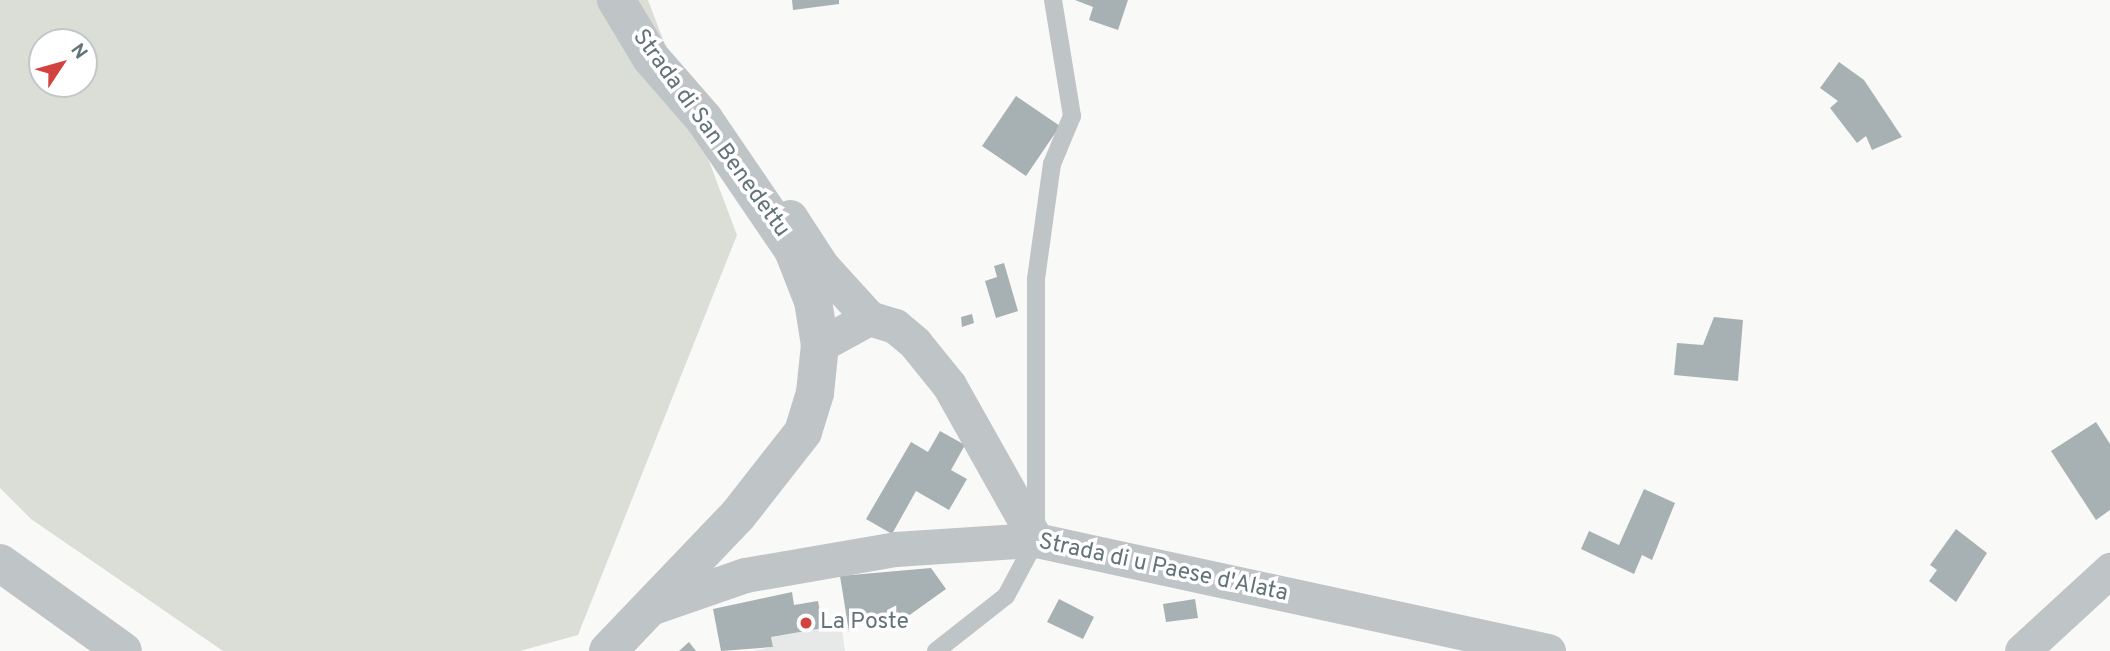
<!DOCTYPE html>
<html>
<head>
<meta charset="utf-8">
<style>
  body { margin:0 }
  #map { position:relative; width:2110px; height:651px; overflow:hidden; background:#f9f9f8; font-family:Overpass,sans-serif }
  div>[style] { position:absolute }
  .built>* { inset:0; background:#e7e9e8 }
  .green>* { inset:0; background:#dbded7 }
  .building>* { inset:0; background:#a7b1b4 }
  .service>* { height:18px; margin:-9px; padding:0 9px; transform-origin:9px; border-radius:9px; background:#bfc4c6 }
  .minor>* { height:35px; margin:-17.5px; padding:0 17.5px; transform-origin:17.5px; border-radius:17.5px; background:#bfc4c6 }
  .tertiary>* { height:38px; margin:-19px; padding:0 19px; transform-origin:19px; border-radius:19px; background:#bfc4c6 }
  .dots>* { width:19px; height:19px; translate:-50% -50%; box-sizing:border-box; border:4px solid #fff; border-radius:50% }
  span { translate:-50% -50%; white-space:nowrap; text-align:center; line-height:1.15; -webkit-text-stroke:7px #fff; paint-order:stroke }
  .street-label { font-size:23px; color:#637479 }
  .poi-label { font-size:23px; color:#637479 }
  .left { translate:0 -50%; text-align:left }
  .north { position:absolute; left:28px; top:28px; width:70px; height:70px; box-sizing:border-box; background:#fff; border:2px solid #c1c7c9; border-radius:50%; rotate:54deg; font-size:19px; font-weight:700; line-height:28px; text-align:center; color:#637479 }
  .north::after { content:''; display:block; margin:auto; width:24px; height:32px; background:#d2423f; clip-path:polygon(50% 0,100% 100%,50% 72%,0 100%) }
</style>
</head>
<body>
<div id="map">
  <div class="built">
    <div style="clip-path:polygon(823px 628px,842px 630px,845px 651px,752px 651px,773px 647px,771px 637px)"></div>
  </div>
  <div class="green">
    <div style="clip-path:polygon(evenodd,0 0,648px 0,737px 235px,578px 635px,520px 651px,223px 651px,31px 519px,0 488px,0 0,42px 42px,84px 42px,84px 84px,42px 84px,42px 42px)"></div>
  </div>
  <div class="building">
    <div style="clip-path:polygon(792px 0,839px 0,839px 4px,793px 10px)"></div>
    <div style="clip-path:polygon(1075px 0,1128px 0,1118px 30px,1089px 20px,1093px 7px)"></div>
    <div style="clip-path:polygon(1839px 62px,1864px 80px,1902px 137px,1872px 150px,1866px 136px,1857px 143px,1830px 108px,1838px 101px,1820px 88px)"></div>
    <div style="clip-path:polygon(1016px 96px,1060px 126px,1026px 176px,982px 146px)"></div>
    <div style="clip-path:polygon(1004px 263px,1018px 311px,996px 318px,985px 281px,997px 277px,994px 266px)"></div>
    <div style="clip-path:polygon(972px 314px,974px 323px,962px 327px,961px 317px)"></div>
    <div style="clip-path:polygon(1714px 317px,1743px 320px,1738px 381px,1674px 375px,1677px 343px,1703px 345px)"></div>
    <div style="clip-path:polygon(2096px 422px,2110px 444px,2110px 510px,2096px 520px,2051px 451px)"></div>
    <div style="clip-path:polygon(940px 431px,965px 445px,951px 470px,967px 479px,949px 510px,916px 491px,892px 534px,866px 519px,911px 442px,928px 452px)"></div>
    <div style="clip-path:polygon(1644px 489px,1675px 503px,1652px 560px,1642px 555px,1634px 574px,1581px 549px,1589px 531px,1619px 545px)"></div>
    <div style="clip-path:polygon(1956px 529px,1987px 553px,1956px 602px,1929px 581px,1937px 570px,1930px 565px)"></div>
    <div style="clip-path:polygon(931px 568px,946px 589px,890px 629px,883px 620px,870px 630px,864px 621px,849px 632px,840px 576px)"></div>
    <div style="clip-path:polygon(792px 592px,794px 605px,818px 601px,823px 628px,771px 637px,773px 647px,721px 651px,713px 609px)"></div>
    <div style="clip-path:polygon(1059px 599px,1094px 617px,1083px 639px,1047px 622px)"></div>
    <div style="clip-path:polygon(1195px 599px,1198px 618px,1166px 622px,1163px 604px)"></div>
    <div style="clip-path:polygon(689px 642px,696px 651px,679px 651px)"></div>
  </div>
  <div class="service">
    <div style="left:936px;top:651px;width:89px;rotate:-38.2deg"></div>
    <div style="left:1006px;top:596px;width:64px;rotate:-61.8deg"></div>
    <div style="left:1036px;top:540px;width:261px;rotate:-90deg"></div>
    <div style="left:1036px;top:279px;width:116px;rotate:-82.1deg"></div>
    <div style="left:1052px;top:164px;width:52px;rotate:-67.4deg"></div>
    <div style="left:1072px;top:116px;width:118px;rotate:-99.3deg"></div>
  </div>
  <div class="minor">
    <div style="left:790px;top:217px;width:57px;rotate:57.1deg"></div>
    <div style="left:821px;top:265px;width:72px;rotate:47.8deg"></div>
    <div style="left:820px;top:345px;width:56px;rotate:-28.9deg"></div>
    <div style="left:869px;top:318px;width:27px;rotate:17deg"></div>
    <div style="left:895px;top:326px;width:26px;rotate:40deg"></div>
    <div style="left:915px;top:343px;width:54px;rotate:51deg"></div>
    <div style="left:949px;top:385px;width:178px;rotate:60.7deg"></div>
    <div style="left:653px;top:607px;width:97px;rotate:-19.2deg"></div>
    <div style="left:745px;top:575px;width:152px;rotate:-9.8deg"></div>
    <div style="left:895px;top:549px;width:141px;rotate:-3.7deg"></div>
    <div style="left:1036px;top:540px;width:524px;rotate:12.23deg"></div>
    <div style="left:2022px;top:651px;width:120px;rotate:-42.6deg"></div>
  </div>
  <div class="tertiary">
    <div style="left:0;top:563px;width:151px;rotate:35.6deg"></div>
    <div style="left:608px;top:651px;width:188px;rotate:-46.3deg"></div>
    <div style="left:738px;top:515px;width:105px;rotate:-51.9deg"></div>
    <div style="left:803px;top:432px;width:41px;rotate:-72.9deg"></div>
    <div style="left:815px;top:393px;width:48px;rotate:-84.1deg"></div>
    <div style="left:820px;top:345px;width:45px;rotate:-99deg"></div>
    <div style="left:813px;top:301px;width:55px;rotate:-111.4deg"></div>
    <div style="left:793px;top:250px;width:158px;rotate:-124.2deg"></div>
    <div style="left:704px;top:119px;width:81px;rotate:-131deg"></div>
    <div style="left:651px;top:58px;width:68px;rotate:-121.1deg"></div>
  </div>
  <div class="dots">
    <div style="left:806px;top:623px;background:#d2423f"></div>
  </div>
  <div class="street-label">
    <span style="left:710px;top:134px;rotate:54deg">Strada di San Benedettu</span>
    <span style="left:1163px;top:569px;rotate:12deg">Strada di u Paese d'Alata</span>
  </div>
  <div class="poi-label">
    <span class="left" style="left:820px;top:623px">La Poste</span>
  </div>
  <div class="north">N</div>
</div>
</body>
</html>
